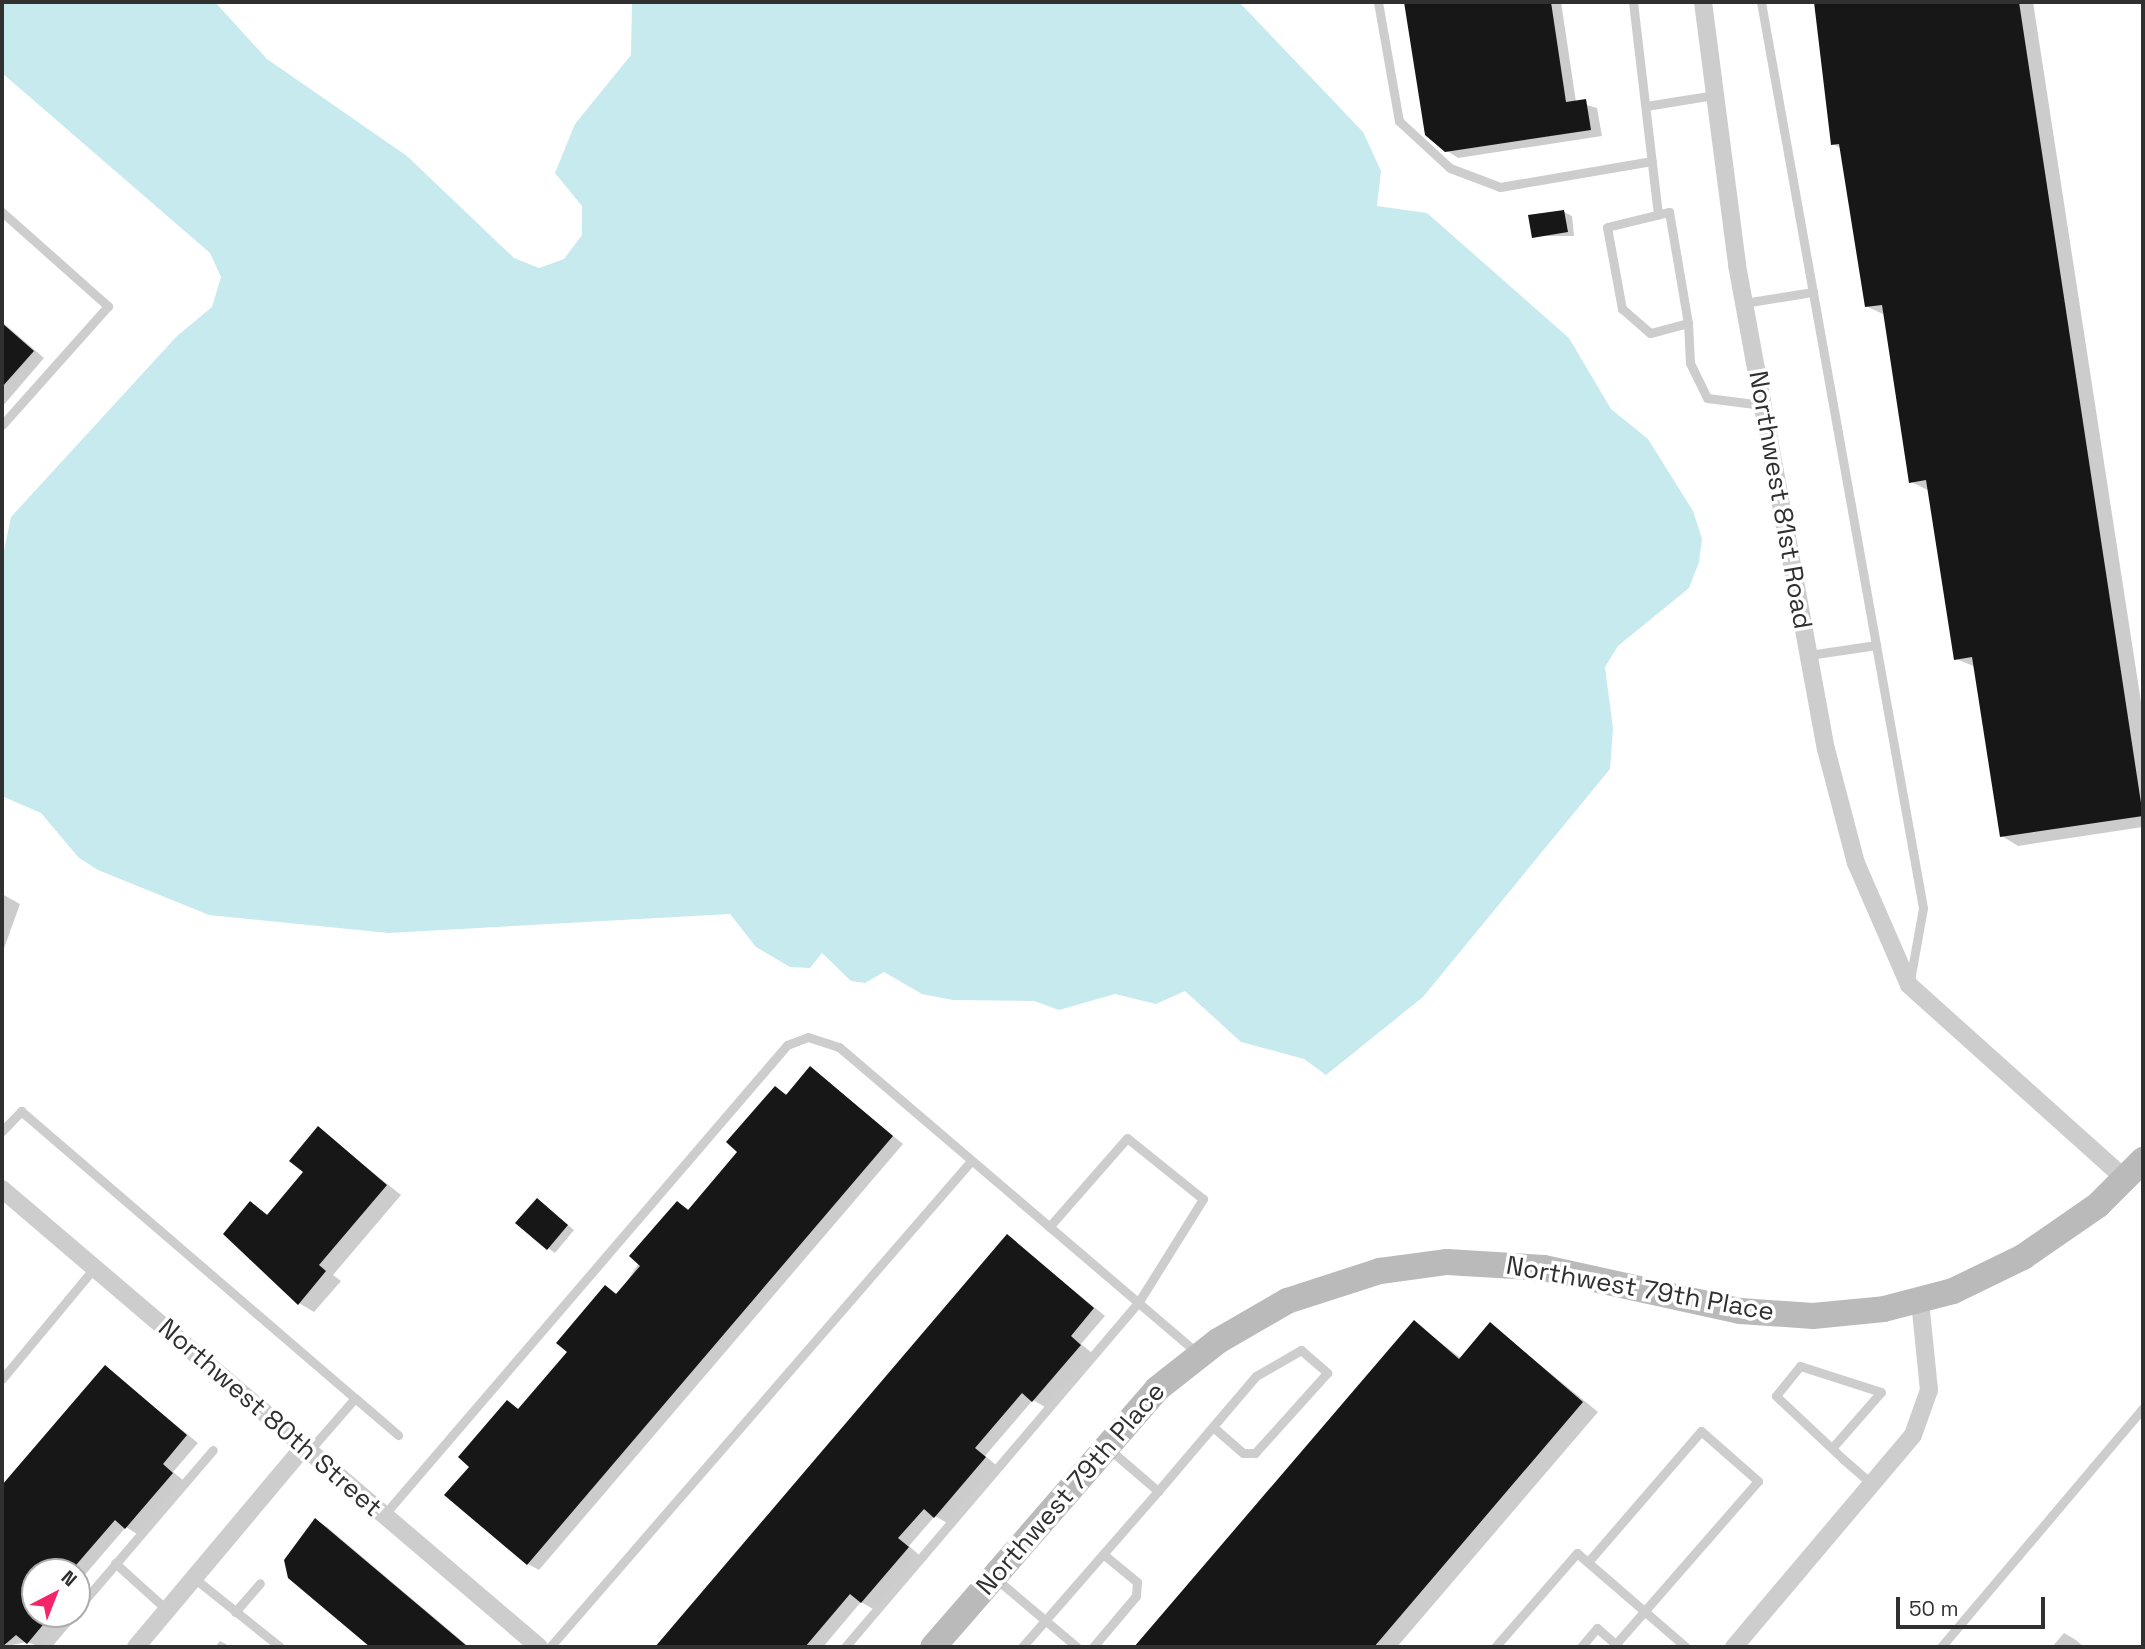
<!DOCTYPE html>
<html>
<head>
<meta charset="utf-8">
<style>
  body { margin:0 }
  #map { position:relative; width:2145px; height:1649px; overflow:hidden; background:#fff; font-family:"Space Grotesk",sans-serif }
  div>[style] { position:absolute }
  .water>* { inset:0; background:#c7eaef }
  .shadow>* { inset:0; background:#0003 }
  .building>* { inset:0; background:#171717 }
  .service>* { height:9px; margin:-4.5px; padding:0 4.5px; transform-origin:4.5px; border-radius:4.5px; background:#cdcdcd }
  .minor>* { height:18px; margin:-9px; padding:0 9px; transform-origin:9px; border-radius:9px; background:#cdcdcd }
  .secondary>* { height:26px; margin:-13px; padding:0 13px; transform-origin:13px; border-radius:13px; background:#bababa }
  span { translate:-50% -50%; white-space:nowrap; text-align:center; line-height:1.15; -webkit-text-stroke:7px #fff; paint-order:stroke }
  .street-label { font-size:26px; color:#303030 }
  .frame { position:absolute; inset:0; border:4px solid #303030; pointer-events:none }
  .north { position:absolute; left:21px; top:1558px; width:70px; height:70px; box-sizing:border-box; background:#fff; border:2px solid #acacac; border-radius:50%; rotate:42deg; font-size:19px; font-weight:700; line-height:28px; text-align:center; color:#303030 }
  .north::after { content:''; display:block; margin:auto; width:24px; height:32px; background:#f32568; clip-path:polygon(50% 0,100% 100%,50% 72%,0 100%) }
  .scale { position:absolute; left:1896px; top:1597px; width:149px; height:32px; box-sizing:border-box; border:4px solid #303030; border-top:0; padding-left:9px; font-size:21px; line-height:24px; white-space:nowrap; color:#303030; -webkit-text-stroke:5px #fff; paint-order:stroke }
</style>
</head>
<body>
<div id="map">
  <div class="water">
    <div style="clip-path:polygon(2px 2px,215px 2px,267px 59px,407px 156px,514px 258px,539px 268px,564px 259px,582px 235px,582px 206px,555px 173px,575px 124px,631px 55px,632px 2px,1239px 2px,1363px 132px,1381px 171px,1377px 206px,1427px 213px,1569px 338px,1611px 409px,1648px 439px,1693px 511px,1702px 539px,1699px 562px,1689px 588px,1618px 646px,1605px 667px,1613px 729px,1610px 769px,1423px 997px,1326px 1075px,1304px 1059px,1241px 1042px,1185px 991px,1156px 1004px,1115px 994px,1059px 1010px,1034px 1001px,953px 1000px,922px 994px,884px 972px,865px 983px,851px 981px,822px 953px,810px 968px,790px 967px,756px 947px,730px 914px,389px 933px,209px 915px,98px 870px,79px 858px,41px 813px,2px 796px,2px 560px,11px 517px,177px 336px,212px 307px,221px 277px,210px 253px,2px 73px)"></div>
  </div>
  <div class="shadow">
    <div style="clip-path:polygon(1406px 2px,1561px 2px,1576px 102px,1597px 108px,1602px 136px,1458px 158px,1446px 150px,1426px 134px)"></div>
    <div style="clip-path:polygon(1816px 2px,2033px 2px,2143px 715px,2143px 827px,2018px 846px,2002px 836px,1976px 667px,1956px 659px,1930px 491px,1911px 482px,1885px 315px,1866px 306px,1842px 149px,1833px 144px)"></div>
    <div style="clip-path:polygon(1564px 212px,1572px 216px,1574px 236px,1533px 236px)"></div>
    <div style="clip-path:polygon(2px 322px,44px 358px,2px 407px)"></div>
    <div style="clip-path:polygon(2px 894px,20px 904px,2px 954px)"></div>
    <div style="clip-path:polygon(811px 1068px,903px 1144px,539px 1570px,528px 1564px,471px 1466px,507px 1402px,520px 1410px,569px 1352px,605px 1287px,618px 1295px,678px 1203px,690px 1210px,740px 1152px,776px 1088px,788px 1095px)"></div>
    <div style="clip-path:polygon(318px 1129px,401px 1195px,333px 1275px,341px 1281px,314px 1312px,299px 1303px,250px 1204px,269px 1215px,305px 1172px)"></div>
    <div style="clip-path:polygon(537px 1200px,574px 1230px,555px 1253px,548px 1248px)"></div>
    <div style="clip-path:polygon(1008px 1237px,1105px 1316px,1081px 1344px,1092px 1353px,1045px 1407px,1033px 1400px,985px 1456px,996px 1465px,947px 1523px,935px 1516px,909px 1546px,919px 1555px,873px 1609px,861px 1602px,823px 1647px,657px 1647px)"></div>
    <div style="clip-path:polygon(1414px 1322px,1462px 1359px,1491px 1325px,1598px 1412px,1397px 1647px,1137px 1647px)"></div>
    <div style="clip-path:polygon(105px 1367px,198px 1443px,173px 1472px,183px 1480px,137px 1534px,126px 1527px,77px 1584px,77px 1572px,35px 1572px,35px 1614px,70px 1614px,41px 1647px,27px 1642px,2px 1647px,2px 1488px)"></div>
    <div style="clip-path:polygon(316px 1521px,327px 1527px,469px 1647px,372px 1647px,290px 1577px)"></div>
    <div style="clip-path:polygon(77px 1588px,86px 1595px,77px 1605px)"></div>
    <div style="clip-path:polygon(2064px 1633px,2076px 1640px,2084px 1647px,2052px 1647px)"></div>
    <div style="clip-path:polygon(220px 1641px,231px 1647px,215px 1647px)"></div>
  </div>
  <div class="building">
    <div style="clip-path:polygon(1404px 2px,1551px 2px,1566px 102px,1586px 99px,1591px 130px,1445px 152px,1425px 135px)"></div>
    <div style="clip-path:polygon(1814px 2px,2019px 2px,2143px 816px,2000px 837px,1972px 657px,1954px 660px,1926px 480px,1909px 483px,1882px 305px,1865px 307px,1839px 144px,1831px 145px)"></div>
    <div style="clip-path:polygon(1564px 210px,1568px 232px,1532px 238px,1528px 215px)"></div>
    <div style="clip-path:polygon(2px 323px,34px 351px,2px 387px)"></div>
    <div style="clip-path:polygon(810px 1066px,893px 1136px,527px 1565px,444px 1495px,469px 1467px,458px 1457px,507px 1400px,518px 1409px,567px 1352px,556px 1343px,605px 1285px,616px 1294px,640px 1266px,629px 1256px,677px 1201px,688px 1210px,737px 1152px,726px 1142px,775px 1086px,786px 1095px)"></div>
    <div style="clip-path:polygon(318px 1126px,387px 1185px,319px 1265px,326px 1271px,298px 1305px,223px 1234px,250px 1201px,267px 1215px,303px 1172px,289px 1161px)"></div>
    <div style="clip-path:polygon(537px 1198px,568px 1225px,547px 1250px,515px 1223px)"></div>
    <div style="clip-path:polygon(1007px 1234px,1094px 1308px,1071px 1336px,1081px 1345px,1032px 1402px,1022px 1393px,975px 1448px,986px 1457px,934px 1518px,924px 1509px,898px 1538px,909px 1547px,861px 1603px,850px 1594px,805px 1647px,655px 1647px)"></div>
    <div style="clip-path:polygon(1414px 1320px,1459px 1359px,1490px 1322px,1583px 1402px,1374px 1647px,1134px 1647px)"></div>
    <div style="clip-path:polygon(105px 1365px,187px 1435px,163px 1464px,173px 1473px,125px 1529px,115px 1520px,70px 1572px,35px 1572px,35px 1614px,52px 1614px,27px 1644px,16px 1635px,2px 1647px,2px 1485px)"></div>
    <div style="clip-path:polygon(315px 1518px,468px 1647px,370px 1647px,288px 1578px,284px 1560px)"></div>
  </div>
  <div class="service">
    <div style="left:1378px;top:2px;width:121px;rotate:80deg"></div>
    <div style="left:1399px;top:121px;width:69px;rotate:42.7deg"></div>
    <div style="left:1450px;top:168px;width:53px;rotate:20.8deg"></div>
    <div style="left:1500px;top:187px;width:154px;rotate:-9.7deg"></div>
    <div style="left:1633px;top:2px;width:214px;rotate:83.3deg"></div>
    <div style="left:1761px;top:2px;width:920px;rotate:79.86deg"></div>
    <div style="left:1923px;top:908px;width:73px;rotate:100.2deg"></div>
    <div style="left:1646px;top:106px;width:70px;rotate:-9.1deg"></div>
    <div style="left:2px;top:212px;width:142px;rotate:41.6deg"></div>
    <div style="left:108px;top:306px;width:159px;rotate:131.7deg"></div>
    <div style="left:1744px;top:303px;width:70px;rotate:-9.1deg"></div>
    <div style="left:1688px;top:323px;width:39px;rotate:165deg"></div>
    <div style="left:1650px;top:333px;width:37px;rotate:-139deg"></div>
    <div style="left:1622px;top:309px;width:83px;rotate:-100.4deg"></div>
    <div style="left:1607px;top:227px;width:64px;rotate:-13.6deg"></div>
    <div style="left:1669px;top:212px;width:113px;rotate:80.3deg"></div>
    <div style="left:1688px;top:323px;width:40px;rotate:87.1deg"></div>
    <div style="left:1690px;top:363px;width:39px;rotate:64deg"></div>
    <div style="left:1707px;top:398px;width:56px;rotate:7.1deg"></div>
    <div style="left:1809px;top:655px;width:68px;rotate:-8.5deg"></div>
    <div style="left:2px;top:1131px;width:28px;rotate:-46deg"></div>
    <div style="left:21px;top:1111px;width:440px;rotate:40.7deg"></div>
    <div style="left:2px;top:1379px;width:144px;rotate:-50.3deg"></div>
    <div style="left:1832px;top:1448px;width:74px;rotate:-48.8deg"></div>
    <div style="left:1881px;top:1392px;width:85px;rotate:-162.2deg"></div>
    <div style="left:1800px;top:1366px;width:38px;rotate:129deg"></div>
    <div style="left:1776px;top:1396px;width:92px;rotate:43.2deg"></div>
    <div style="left:1843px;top:1459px;width:38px;rotate:41deg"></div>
    <div style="left:1109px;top:1449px;width:65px;rotate:40.6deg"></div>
    <div style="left:1158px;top:1491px;width:151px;rotate:-49.6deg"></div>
    <div style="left:1256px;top:1376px;width:52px;rotate:-30deg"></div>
    <div style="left:1301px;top:1350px;width:35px;rotate:41deg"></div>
    <div style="left:1327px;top:1373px;width:108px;rotate:132deg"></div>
    <div style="left:1255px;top:1453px;width:12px;rotate:180deg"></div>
    <div style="left:1243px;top:1453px;width:40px;rotate:-139deg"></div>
    <div style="left:309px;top:1451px;width:70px;rotate:-49deg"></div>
    <div style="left:355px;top:1398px;width:57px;rotate:40.7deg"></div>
    <div style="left:384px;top:1515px;width:619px;rotate:-49.39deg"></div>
    <div style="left:787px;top:1045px;width:22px;rotate:-21deg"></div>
    <div style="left:808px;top:1037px;width:33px;rotate:18deg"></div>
    <div style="left:839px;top:1047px;width:471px;rotate:40.5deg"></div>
    <div style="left:1588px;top:1562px;width:173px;rotate:-49.2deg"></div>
    <div style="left:1701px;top:1431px;width:76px;rotate:41.3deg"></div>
    <div style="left:1758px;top:1481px;width:216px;rotate:131.1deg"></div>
    <div style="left:115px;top:1563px;width:70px;rotate:42.1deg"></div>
    <div style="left:194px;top:1578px;width:110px;rotate:38.7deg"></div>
    <div style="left:995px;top:1578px;width:107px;rotate:40.1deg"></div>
    <div style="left:77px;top:1609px;width:209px;rotate:-49.5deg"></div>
    <div style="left:235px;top:1612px;width:38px;rotate:-49deg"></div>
    <div style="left:45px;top:1647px;width:43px;rotate:-49.7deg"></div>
    <div style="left:550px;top:1647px;width:643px;rotate:-49.1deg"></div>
    <div style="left:845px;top:1647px;width:452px;rotate:-49.6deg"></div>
    <div style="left:1138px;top:1303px;width:123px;rotate:-58deg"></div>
    <div style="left:1203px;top:1199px;width:97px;rotate:-141.2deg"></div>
    <div style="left:1127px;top:1138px;width:118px;rotate:131.2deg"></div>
    <div style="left:1022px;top:1647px;width:207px;rotate:-48.9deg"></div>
    <div style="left:1093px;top:1647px;width:67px;rotate:-49.9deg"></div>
    <div style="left:1136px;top:1596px;width:14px;rotate:-86deg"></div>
    <div style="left:1137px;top:1582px;width:44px;rotate:-140.5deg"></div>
    <div style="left:1495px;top:1647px;width:125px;rotate:-48.9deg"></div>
    <div style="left:1577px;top:1553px;width:144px;rotate:40.8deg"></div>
    <div style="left:1581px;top:1647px;width:25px;rotate:-50deg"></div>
    <div style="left:1597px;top:1628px;width:29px;rotate:41deg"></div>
    <div style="left:1941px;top:1647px;width:313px;rotate:-49.8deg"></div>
  </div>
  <div class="minor">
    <div style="left:1703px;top:2px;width:265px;rotate:82.6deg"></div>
    <div style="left:1737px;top:265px;width:492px;rotate:79.6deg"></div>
    <div style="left:1826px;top:749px;width:118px;rotate:75.3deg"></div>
    <div style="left:1856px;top:863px;width:133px;rotate:66.5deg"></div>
    <div style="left:1909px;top:985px;width:292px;rotate:41.9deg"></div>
    <div style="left:2px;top:1189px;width:706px;rotate:40.46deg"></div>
    <div style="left:136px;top:1647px;width:261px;rotate:-50deg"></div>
    <div style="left:1734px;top:1647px;width:277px;rotate:-49.8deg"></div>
    <div style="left:1913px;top:1435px;width:48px;rotate:-70.4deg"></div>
    <div style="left:1929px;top:1390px;width:89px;rotate:-95.8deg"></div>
  </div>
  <div class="secondary">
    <div style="left:933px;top:1647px;width:342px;rotate:-49deg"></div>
    <div style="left:1157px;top:1389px;width:78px;rotate:-38.2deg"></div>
    <div style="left:1218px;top:1341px;width:80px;rotate:-30.1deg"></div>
    <div style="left:1287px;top:1301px;width:98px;rotate:-17.9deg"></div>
    <div style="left:1380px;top:1271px;width:68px;rotate:-7.7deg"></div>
    <div style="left:1447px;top:1262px;width:97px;rotate:3.5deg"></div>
    <div style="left:1544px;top:1268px;width:201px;rotate:12.4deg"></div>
    <div style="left:1740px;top:1311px;width:73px;rotate:3.9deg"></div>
    <div style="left:1813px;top:1316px;width:71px;rotate:-5.6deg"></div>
    <div style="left:1884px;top:1309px;width:71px;rotate:-14.6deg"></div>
    <div style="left:1953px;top:1291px;width:78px;rotate:-25.9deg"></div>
    <div style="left:2023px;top:1257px;width:91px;rotate:-34.7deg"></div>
    <div style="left:2098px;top:1205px;width:64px;rotate:-45deg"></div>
  </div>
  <div class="street-label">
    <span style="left:1780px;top:500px;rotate:80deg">Northwest 81st Road</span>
    <span style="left:1640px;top:1289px;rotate:10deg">Northwest 79th Place</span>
    <span style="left:270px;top:1418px;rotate:41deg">Northwest 80th Street</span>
    <span style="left:1071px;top:1489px;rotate:-49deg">Northwest 79th Place</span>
  </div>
  <div class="frame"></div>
  <div class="north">N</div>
  <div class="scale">50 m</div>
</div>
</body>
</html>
